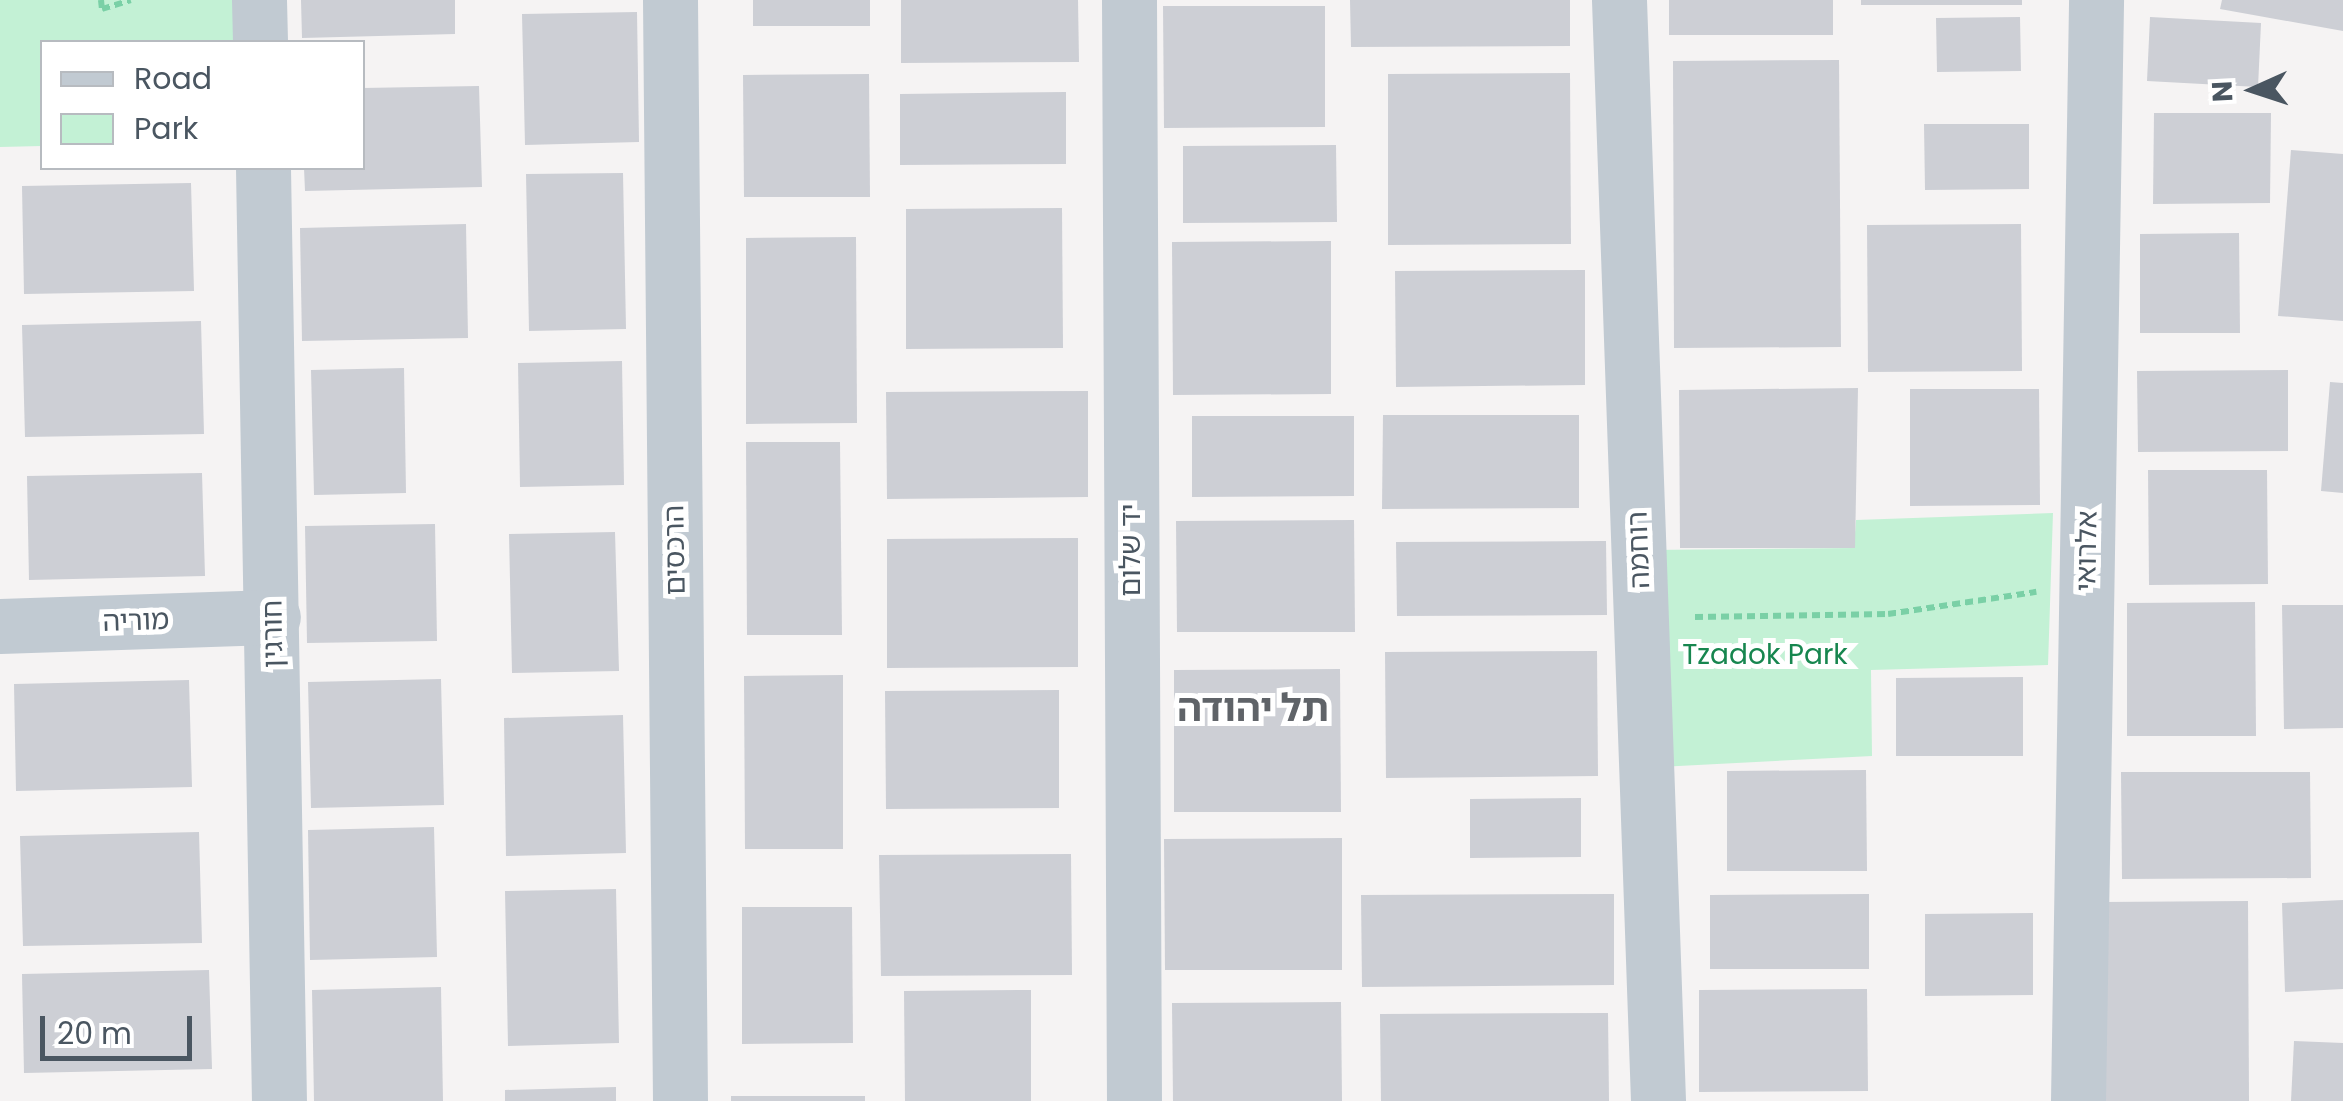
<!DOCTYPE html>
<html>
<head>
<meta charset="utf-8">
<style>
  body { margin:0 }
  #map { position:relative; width:2343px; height:1101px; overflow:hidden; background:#f5f3f3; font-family:Poppins,"Noto Sans Hebrew",sans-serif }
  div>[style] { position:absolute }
  .green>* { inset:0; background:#c3f1d5 }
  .building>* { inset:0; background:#cdcfd5 }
  .path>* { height:6px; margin-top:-3px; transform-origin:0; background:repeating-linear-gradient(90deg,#7ad0a6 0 8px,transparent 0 13px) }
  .minor>* { height:55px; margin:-27.5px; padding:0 27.5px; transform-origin:27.5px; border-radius:27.5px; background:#c1cad2 }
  span { translate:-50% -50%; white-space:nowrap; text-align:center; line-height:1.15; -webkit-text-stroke:10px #fff; paint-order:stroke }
  .street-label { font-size:28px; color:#4a5661 }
  .park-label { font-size:28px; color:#17864f }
  .district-label { font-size:38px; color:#5f6368; font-weight:700 }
  .legend { position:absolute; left:40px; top:40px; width:325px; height:130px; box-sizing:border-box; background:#fff; border:2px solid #b7bbc0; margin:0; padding:12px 18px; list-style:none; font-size:30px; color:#4a5661 }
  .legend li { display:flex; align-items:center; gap:20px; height:50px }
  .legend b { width:50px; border:2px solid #b7bbc0 }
  .north { position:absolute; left:2203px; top:40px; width:100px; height:100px; -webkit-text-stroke:8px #fff; paint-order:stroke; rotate:267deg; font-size:28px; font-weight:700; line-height:40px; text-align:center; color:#4a5661 }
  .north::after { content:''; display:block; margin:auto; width:35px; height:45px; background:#4a5661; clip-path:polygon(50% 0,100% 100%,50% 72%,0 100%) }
  .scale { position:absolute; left:40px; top:1016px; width:152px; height:45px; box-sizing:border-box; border:5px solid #4a5661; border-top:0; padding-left:12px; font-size:30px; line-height:35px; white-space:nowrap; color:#4a5661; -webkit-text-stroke:8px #fff; paint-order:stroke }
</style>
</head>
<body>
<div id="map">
  <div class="green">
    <div style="clip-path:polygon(0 0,240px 0,241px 42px,42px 42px,42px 146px,0 147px)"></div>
    <div style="clip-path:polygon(2053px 513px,2048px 665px,1871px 670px,1872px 756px,1659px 767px,1648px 550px,1854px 548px,1856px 520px)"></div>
  </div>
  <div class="building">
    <div style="clip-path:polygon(301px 0,455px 0,455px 34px,302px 38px)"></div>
    <div style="clip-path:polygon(753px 0,870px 0,870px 26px,753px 26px)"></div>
    <div style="clip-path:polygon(901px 0,1078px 0,1079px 62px,901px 63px)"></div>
    <div style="clip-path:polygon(1350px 0,1570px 0,1570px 46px,1351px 47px)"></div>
    <div style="clip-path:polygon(1669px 0,1833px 0,1833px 35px,1669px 35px)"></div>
    <div style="clip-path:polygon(1861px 0,2022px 0,2022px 5px,1861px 5px)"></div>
    <div style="clip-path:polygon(2222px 0,2343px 0,2343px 31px,2220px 9px)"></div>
    <div style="clip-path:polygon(1163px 6px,1325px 6px,1325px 127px,1164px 128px)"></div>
    <div style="clip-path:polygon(637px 12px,639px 142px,525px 145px,522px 14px)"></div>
    <div style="clip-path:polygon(2020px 17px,2021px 71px,1937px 72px,1936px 18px)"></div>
    <div style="clip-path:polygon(2150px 17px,2261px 23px,2258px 87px,2147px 81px)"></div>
    <div style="clip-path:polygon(1839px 60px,1841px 347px,1674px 348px,1673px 61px)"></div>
    <div style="clip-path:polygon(1570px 73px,1571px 244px,1388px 245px,1388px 74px)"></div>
    <div style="clip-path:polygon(869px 74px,870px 197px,744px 197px,743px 75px)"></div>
    <div style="clip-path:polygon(479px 86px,482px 187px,305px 191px,304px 168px,362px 168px,362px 88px)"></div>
    <div style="clip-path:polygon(1066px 92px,1066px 164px,900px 165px,900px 94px)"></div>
    <div style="clip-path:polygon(2154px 113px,2271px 113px,2270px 203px,2153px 204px)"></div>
    <div style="clip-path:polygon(1924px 124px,2029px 124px,2029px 189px,1925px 190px)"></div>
    <div style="clip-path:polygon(1336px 145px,1337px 222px,1183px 223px,1183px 146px)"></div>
    <div style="clip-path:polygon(2291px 150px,2343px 154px,2343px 321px,2278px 316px)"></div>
    <div style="clip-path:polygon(623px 173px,626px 329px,529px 331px,526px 174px)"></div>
    <div style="clip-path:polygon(191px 183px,194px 291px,24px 294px,22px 186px)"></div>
    <div style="clip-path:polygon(1062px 208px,1063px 348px,906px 349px,906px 209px)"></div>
    <div style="clip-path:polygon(466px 224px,468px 338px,302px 341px,300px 228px)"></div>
    <div style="clip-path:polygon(2021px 224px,2022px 371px,1868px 372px,1867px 225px)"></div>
    <div style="clip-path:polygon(2239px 233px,2240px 333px,2140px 333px,2140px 234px)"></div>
    <div style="clip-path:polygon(856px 237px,857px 423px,746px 424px,746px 238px)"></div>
    <div style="clip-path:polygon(1331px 241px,1331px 394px,1173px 395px,1172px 242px)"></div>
    <div style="clip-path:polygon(1585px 270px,1585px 385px,1396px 387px,1395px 271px)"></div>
    <div style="clip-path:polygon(201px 321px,204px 434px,25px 437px,22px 325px)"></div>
    <div style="clip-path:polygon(622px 361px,624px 485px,520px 487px,518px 363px)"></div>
    <div style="clip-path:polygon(404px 368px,406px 493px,314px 495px,311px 370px)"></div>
    <div style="clip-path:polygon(2288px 370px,2288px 451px,2138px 452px,2137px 371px)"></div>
    <div style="clip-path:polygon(2330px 382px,2343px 383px,2343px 493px,2321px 491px)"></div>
    <div style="clip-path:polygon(1858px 388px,1855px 548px,1680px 548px,1679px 390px)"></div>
    <div style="clip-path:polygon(1910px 389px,2039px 389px,2040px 505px,1910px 506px)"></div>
    <div style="clip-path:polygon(1088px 391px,1088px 497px,887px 499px,886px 392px)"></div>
    <div style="clip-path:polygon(1383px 415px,1579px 415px,1579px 508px,1382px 509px)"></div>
    <div style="clip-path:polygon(1192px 416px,1354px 416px,1354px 496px,1192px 497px)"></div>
    <div style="clip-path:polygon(746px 442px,840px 442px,842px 635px,747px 635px)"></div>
    <div style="clip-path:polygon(2148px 470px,2267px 470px,2268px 584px,2149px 585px)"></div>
    <div style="clip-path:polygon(202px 473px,205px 576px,29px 580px,27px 476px)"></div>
    <div style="clip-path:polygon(1354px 520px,1355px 632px,1177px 632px,1176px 521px)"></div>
    <div style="clip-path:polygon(435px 524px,437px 641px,307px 643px,305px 526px)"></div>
    <div style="clip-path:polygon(615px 532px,619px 671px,512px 673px,509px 534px)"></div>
    <div style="clip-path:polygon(1078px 538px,1078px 667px,887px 668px,887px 539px)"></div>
    <div style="clip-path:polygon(1606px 541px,1607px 615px,1397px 616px,1396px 542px)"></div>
    <div style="clip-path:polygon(2255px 602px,2256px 736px,2127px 736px,2127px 603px)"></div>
    <div style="clip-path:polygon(2282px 605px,2343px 605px,2343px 728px,2284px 729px)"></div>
    <div style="clip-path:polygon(1597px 651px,1598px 776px,1386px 778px,1385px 652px)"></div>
    <div style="clip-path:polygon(1340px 669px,1341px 812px,1174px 812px,1174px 670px)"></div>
    <div style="clip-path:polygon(843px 675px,843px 849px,745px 849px,744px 676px)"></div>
    <div style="clip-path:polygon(2023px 677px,2023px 756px,1896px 756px,1896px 678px)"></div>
    <div style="clip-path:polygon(441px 679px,444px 805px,311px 808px,308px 682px)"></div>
    <div style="clip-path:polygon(189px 680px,192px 787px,16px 791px,14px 684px)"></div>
    <div style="clip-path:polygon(1059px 690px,1059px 808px,886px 809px,885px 691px)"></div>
    <div style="clip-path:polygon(623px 715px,626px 853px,506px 856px,504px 718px)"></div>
    <div style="clip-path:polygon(1866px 770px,1867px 871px,1727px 871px,1727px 771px)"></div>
    <div style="clip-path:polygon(2121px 772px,2310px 772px,2311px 878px,2122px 879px)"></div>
    <div style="clip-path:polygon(1581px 798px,1581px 857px,1470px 858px,1470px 799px)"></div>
    <div style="clip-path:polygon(434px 827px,437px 957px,310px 960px,308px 830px)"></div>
    <div style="clip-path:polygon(199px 832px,202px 943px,23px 946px,20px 836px)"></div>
    <div style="clip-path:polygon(1342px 838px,1342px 970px,1165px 970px,1164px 839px)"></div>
    <div style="clip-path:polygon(1071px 854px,1072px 975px,881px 976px,879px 855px)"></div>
    <div style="clip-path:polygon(616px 889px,619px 1043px,508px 1046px,505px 891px)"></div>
    <div style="clip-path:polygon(1614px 894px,1614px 985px,1362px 987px,1361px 895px)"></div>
    <div style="clip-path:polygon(1869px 894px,1869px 969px,1710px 969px,1710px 895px)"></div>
    <div style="clip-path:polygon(2343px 900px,2343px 989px,2285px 992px,2282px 903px)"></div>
    <div style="clip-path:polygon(2248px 901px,2249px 1101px,2105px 1101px,2103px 902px)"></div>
    <div style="clip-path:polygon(742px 907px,852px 907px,853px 1043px,742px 1044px)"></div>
    <div style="clip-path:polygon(2033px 913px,2033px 995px,1925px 996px,1925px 914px)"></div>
    <div style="clip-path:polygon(209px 970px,212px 1069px,24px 1073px,22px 974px)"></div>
    <div style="clip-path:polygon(441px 987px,443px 1101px,314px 1101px,312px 990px)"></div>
    <div style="clip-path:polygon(1867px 989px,1868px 1091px,1699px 1092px,1699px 990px)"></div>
    <div style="clip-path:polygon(1031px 990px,1031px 1101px,905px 1101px,904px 991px)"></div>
    <div style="clip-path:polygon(1341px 1002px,1342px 1101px,1173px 1101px,1172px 1003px)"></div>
    <div style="clip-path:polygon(1608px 1013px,1609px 1101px,1381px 1101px,1380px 1014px)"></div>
    <div style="clip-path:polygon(2294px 1041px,2343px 1043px,2343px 1101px,2291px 1101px)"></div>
    <div style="clip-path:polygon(616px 1087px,616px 1101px,505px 1101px,505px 1090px)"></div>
    <div style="clip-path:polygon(731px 1096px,865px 1096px,865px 1101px,731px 1101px)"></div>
  </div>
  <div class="path">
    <div style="left:101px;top:0;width:9px;rotate:84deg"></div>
    <div style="left:102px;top:9px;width:30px;rotate:-17deg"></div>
    <div style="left:1695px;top:617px;width:193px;rotate:-0.9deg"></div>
    <div style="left:1888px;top:614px;width:150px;rotate:-8.5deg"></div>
  </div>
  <div class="minor">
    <div style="left:259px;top:0;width:42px;rotate:88.6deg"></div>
    <div style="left:670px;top:0;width:1101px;rotate:89.48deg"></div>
    <div style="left:1129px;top:0;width:1101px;rotate:89.74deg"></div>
    <div style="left:1619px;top:0;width:1102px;rotate:87.97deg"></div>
    <div style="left:263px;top:168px;width:933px;rotate:89.02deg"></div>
    <div style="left:0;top:626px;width:273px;rotate:-1.9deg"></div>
    <div style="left:2078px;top:1101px;width:1101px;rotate:-89.06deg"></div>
  </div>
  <div class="street-label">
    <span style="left:675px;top:550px;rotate:-91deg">הרכסים</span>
    <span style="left:1131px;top:550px;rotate:-90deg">יד שלום</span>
    <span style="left:1639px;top:550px;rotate:-92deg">רוחמה</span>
    <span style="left:2087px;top:551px;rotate:-89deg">אלרואי</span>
    <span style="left:136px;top:621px;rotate:-2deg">מוריה</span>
    <span style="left:273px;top:634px;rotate:-91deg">חורגין</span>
  </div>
  <div class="park-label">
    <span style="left:1765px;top:655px">Tzadok Park</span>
  </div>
  <div class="district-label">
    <span style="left:1253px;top:708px">תל יהודה</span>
  </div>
  <ul class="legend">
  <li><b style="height:12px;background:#c1cad2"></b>Road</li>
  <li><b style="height:28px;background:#c3f1d5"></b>Park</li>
  </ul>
  <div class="north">N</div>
  <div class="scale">20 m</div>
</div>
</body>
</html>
